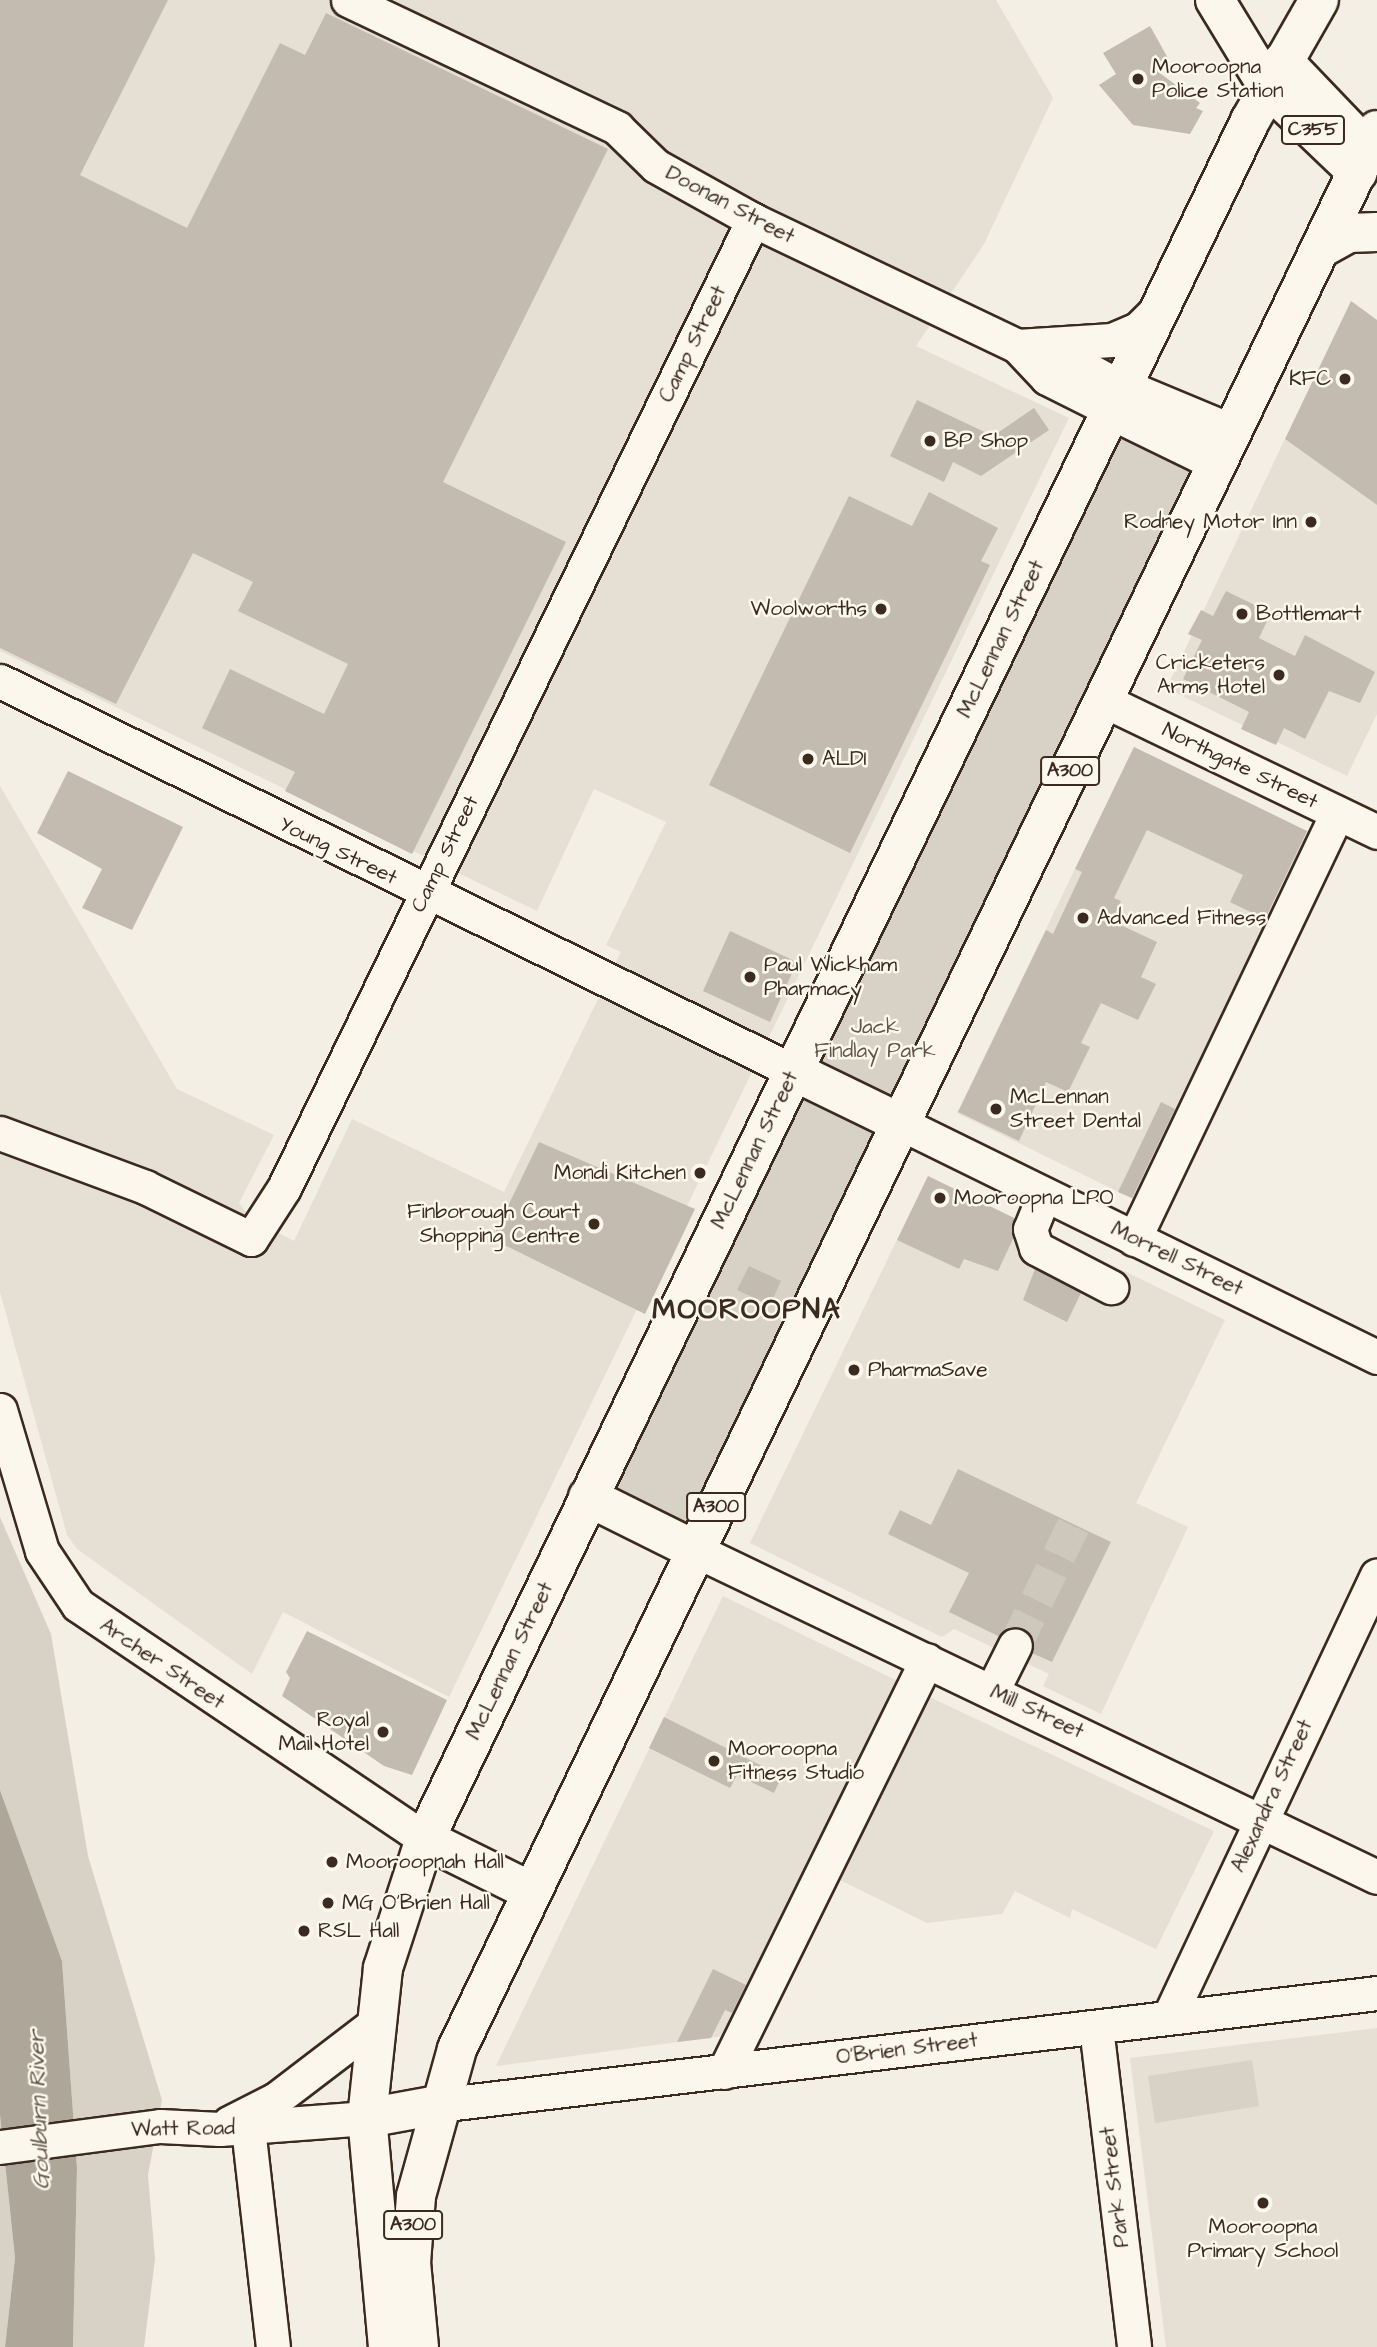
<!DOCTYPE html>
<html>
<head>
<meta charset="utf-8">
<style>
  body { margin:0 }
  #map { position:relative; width:1377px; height:2347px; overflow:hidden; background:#f3efe4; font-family:"Architects Daughter",sans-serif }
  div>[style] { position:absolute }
  .built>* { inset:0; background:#e5dfd4 }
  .green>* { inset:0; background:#d8d1c6 }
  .water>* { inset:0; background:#afa69a }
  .building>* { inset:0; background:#c3bbb0 }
  .minor-tunnel>* { height:33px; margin-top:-16.5px; transform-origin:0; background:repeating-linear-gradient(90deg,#cec8bc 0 33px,transparent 0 50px) }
  .roads { filter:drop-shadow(2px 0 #3b2a1e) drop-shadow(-2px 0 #3b2a1e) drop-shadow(0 2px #3b2a1e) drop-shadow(0 -2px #3b2a1e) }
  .minor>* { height:33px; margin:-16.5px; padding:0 16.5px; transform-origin:16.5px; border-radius:16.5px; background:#fbf7ec }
  .major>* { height:38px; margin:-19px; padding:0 19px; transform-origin:19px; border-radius:19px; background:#fbf7ec }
  .highway>* { height:38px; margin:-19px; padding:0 19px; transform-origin:19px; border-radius:19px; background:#fbf7ec }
  .dots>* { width:19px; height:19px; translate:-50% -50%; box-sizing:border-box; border:4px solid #fbf7ec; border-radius:50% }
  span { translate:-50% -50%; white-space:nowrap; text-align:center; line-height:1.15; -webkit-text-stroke:5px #fbf7ec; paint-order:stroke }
  .shield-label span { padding:2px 5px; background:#fbf7ec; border:2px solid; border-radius:5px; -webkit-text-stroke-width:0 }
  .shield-label { font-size:19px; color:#3b2a1e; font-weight:700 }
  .poi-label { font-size:21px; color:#3b2a1e }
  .left { translate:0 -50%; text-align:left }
  .right { translate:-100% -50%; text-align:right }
  .street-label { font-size:21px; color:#3b2a1e }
  .park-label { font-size:21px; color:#625448 }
  .water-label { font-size:23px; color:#645549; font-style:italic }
  .district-label { font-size:28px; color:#3b2a1e; font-weight:700; letter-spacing:2px }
</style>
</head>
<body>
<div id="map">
  <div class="built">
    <div style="clip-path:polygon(0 0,996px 0,1053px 98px,984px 244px,916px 346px,1069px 418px,449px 1697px,283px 1612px,252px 1674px,77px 1549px,67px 1535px,0 1292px,0 786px,177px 1089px,274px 1135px,239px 1203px,250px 1218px,294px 1241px,352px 1119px,504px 1192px,621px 952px,606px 945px,666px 822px,594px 789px,537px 911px,0 651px)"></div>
    <div style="clip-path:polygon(1285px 439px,1377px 505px,1377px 714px,1347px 776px,1170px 690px,1169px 683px)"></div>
    <div style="clip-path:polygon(1134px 747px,1317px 836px,1141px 1203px,957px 1113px)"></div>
    <div style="clip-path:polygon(928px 1176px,1225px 1320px,1136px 1503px,1188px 1527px,1101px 1714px,1043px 1686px,1049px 1674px,954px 1629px,942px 1637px,750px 1543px)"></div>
    <div style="clip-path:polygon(723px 1596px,908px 1686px,731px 2035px,496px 2066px)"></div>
    <div style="clip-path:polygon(921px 1693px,1214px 1831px,1156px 1949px,1072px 1909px,1070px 1918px,1015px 1891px,1002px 1914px,927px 1923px,830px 1875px)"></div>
    <div style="clip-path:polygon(1377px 2028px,1377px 2347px,1166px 2347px,1130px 2058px)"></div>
  </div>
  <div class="green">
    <div style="clip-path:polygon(1125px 429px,1200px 465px,893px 1107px,811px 1064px)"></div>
    <div style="clip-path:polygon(804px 1088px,878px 1129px,688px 1525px,617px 1488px)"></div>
    <div style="clip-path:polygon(0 1517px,51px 1634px,88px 1856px,162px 2100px,148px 2175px,155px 2259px,144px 2347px,73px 2347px,77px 2168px,62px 1961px,0 1790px)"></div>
    <div style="clip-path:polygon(1252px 2060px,1259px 2106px,1155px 2123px,1148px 2076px)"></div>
    <div style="clip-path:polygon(0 2115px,15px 2258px,5px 2347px,0 2347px)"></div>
  </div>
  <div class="water">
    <div style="clip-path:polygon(0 1790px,62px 1961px,77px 2168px,73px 2347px,5px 2347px,15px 2258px,0 2115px)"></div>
  </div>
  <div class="building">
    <div style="clip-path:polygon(0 0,168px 0,80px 175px,187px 228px,280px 43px,305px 55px,326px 13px,608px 149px,443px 482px,566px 542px,412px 854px,285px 791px,295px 772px,202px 728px,230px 669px,324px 714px,348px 664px,238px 611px,253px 582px,193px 553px,116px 704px,0 648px)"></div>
    <div style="clip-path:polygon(1150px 26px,1169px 60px,1157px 71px,1200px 103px,1196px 108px,1203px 111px,1190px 134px,1133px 125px,1099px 85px,1116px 74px,1103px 53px)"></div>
    <div style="clip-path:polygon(1351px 301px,1377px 320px,1377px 505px,1285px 439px)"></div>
    <div style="clip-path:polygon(917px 400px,993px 436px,1034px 408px,1049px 430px,981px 476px,953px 462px,944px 482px,890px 456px)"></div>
    <div style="clip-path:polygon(929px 492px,998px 528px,981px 561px,990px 565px,850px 853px,709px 785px,849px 496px,912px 526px)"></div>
    <div style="clip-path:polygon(1226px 591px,1271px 613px,1259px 638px,1295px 656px,1305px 635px,1375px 672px,1360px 703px,1329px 691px,1305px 739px,1284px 728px,1276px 745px,1241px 729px,1249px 712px,1183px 679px,1202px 640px,1188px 634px,1201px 610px,1213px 616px)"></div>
    <div style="clip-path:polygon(1134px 747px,1307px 831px,1265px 919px,1230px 902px,1243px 875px,1147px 830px,1114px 898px,1121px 901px,1112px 921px,1157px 942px,1141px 977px,1156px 984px,1138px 1020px,1101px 1003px,1081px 1043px,1090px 1047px,1068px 1092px,1046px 1082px,1019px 1141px,958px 1112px,1046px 930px,1053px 934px,1082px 872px,1075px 869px)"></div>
    <div style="clip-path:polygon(68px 771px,183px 827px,132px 930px,82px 908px,102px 869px,37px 833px)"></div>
    <div style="clip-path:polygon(730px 931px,797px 962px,770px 1022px,703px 991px)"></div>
    <div style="clip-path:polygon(1161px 1102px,1175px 1109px,1132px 1198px,1118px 1192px)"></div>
    <div style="clip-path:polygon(539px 1142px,695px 1209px,645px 1314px,492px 1239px)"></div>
    <div style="clip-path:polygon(928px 1176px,1014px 1218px,1013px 1239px,998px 1271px,964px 1259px,959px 1269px,897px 1240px)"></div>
    <div style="clip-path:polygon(749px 1266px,781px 1281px,770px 1305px,737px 1290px)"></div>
    <div style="clip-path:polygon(1035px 1269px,1081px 1293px,1067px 1322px,1023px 1300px)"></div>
    <div style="clip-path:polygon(958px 1469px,1111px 1542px,1052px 1662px,1032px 1653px,1031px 1635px,1023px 1628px,998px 1636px,949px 1612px,969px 1573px,888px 1534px,900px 1510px,931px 1525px)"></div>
    <div style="clip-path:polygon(307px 1631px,447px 1700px,412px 1775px,384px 1766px,282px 1696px,290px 1678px,286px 1672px)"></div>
    <div style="clip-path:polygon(664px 1717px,782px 1776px,774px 1793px,737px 1775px,730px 1788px,649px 1748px)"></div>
    <div style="clip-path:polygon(713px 1969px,746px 1985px,732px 2013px,725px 2010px,711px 2038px,677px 2042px)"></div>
  </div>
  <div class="minor-tunnel">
    <div style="left:1015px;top:1645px;width:135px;rotate:-64deg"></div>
  </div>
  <div class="roads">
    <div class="minor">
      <div style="left:348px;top:0;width:298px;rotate:25.4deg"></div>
      <div style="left:617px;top:128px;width:54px;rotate:44.3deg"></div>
      <div style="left:656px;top:166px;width:111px;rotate:29.1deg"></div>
      <div style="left:753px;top:220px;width:293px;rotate:25.5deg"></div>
      <div style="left:1017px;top:346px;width:44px;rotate:46.8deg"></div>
      <div style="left:1047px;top:378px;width:72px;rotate:26.6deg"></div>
      <div style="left:1017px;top:346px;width:95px;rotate:-3.6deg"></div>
      <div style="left:1112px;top:340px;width:28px;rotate:-23deg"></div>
      <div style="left:1138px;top:329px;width:31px;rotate:-45deg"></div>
      <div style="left:1046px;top:347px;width:86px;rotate:28.3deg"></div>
      <div style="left:0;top:681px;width:884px;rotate:26.19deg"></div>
      <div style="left:1103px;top:700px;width:304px;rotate:25.7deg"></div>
      <div style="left:902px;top:1124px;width:529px;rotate:26.13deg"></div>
      <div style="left:0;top:1133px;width:155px;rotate:20.4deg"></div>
      <div style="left:145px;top:1187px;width:118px;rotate:26.1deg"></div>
      <div style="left:251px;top:1239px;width:61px;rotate:-57.1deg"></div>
      <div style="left:284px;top:1188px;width:1076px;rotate:-64.15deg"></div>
      <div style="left:1044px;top:1195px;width:37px;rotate:112deg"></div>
      <div style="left:1030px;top:1229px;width:20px;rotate:72deg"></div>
      <div style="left:1036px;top:1248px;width:85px;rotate:27.5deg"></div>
      <div style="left:1134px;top:1239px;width:472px;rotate:-64.5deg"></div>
      <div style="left:0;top:1410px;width:147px;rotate:73.4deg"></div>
      <div style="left:42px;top:1551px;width:65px;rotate:56.3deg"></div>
      <div style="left:78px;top:1605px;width:419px;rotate:34deg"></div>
      <div style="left:695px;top:1550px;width:756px;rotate:25.62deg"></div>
      <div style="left:992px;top:1691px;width:51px;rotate:-63.4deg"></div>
      <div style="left:1169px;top:2017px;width:488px;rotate:-64.8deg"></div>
      <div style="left:1096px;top:2027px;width:322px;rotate:83.2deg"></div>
      <div style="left:724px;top:2072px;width:459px;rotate:-63.8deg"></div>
      <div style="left:438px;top:2105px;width:946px;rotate:-6.8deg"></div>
      <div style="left:229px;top:2123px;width:53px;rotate:-27.1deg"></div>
      <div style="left:276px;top:2099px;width:123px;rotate:-37.4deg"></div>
      <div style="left:248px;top:2128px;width:220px;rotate:83.5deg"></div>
      <div style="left:0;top:2147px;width:161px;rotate:-7.5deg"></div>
      <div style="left:160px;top:2126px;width:60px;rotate:2.9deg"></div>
      <div style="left:220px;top:2129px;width:147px;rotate:-4.3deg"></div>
    </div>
    <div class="major">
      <div style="left:1215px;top:0;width:102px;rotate:58.7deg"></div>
      <div style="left:1320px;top:249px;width:33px;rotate:-29deg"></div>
      <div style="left:1349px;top:233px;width:28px;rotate:-2deg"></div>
    </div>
    <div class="highway">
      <div style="left:1283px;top:61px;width:104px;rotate:46.2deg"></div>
      <div style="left:1268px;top:87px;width:124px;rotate:43.7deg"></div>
      <div style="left:1122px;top:388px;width:117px;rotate:22.6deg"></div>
      <div style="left:1111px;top:410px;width:117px;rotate:25.9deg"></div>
      <div style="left:793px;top:1071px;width:121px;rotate:25.9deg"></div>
      <div style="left:588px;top:1497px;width:119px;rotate:26.4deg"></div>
      <div style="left:425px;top:1839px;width:117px;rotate:26.3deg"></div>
      <div style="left:367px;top:2118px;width:72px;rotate:-10.4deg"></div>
      <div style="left:388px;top:2347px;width:230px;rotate:-95.2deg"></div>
      <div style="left:367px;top:2118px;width:151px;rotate:-83.9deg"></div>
      <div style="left:383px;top:1968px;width:136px;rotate:-72deg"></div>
      <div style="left:425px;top:1839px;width:1906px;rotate:-64.35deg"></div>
      <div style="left:1250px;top:121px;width:139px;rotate:-60.3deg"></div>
      <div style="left:419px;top:2347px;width:84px;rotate:-95.4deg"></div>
      <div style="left:411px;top:2263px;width:67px;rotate:-85.7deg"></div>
      <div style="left:416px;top:2196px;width:153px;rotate:-74.4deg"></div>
      <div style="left:457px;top:2049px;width:2128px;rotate:-64.39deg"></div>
    </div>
  </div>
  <div class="dots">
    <div style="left:1138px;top:79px;background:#3b2a1e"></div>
    <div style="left:1345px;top:379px;background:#3b2a1e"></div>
    <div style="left:930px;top:441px;background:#3b2a1e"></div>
    <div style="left:1311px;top:522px;background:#3b2a1e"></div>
    <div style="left:881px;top:609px;background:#3b2a1e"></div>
    <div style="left:1242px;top:614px;background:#3b2a1e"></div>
    <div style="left:1279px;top:675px;background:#3b2a1e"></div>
    <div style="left:808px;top:759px;background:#3b2a1e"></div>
    <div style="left:1083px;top:918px;background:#3b2a1e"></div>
    <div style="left:750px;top:977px;background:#3b2a1e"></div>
    <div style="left:996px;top:1109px;background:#3b2a1e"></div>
    <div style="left:700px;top:1173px;background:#3b2a1e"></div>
    <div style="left:940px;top:1198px;background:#3b2a1e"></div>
    <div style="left:594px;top:1224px;background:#3b2a1e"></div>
    <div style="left:854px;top:1370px;background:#3b2a1e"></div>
    <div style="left:383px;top:1732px;background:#3b2a1e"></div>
    <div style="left:714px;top:1761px;background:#3b2a1e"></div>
    <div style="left:332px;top:1862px;background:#3b2a1e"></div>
    <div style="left:328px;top:1903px;background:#3b2a1e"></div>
    <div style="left:304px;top:1931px;background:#3b2a1e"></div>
    <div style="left:1263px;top:2203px;background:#3b2a1e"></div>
  </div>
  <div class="shield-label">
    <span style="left:1313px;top:130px">C355</span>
    <span style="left:1070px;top:771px">A300</span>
    <span style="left:716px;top:1507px">A300</span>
    <span style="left:413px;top:2225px">A300</span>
  </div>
  <div class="poi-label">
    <span class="left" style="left:1152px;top:79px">Mooroopna<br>Police Station</span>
    <span class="right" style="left:1331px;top:379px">KFC</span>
    <span class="left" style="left:944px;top:441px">BP Shop</span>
    <span class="right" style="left:1297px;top:522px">Rodney Motor Inn</span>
    <span class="right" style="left:867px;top:609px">Woolworths</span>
    <span class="left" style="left:1256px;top:614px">Bottlemart</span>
    <span class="right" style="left:1265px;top:675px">Cricketers<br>Arms Hotel</span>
    <span class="left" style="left:822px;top:759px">ALDI</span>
    <span class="left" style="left:1097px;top:918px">Advanced Fitness</span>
    <span class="left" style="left:764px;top:977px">Paul Wickham<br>Pharmacy</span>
    <span class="left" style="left:1010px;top:1109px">McLennan<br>Street Dental</span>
    <span class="right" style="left:686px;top:1173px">Mondi Kitchen</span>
    <span class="left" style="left:954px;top:1198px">Mooroopna LPO</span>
    <span class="right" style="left:580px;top:1224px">Finborough Court<br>Shopping Centre</span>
    <span class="left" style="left:868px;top:1370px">PharmaSave</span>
    <span class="right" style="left:369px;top:1732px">Royal<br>Mail Hotel</span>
    <span class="left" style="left:728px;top:1761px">Mooroopna<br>Fitness Studio</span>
    <span class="left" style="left:346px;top:1862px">Mooroopnah Hall</span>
    <span class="left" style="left:342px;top:1903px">MG O'Brien Hall</span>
    <span class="left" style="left:318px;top:1931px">RSL Hall</span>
    <span style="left:1263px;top:2239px">Mooroopna<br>Primary School</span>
  </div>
  <div class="street-label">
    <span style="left:730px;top:205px;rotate:28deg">Doonan Street</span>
    <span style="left:693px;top:344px;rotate:-64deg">Camp Street</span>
    <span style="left:1001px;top:639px;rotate:-64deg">McLennan Street</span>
    <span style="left:1240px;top:766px;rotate:26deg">Northgate Street</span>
    <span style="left:338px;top:851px;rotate:26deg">Young Street</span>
    <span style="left:445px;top:854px;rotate:-64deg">Camp Street</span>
    <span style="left:755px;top:1150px;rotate:-64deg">McLennan Street</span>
    <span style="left:1177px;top:1259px;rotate:26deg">Morrell Street</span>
    <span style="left:510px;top:1661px;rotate:-64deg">McLennan Street</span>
    <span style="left:162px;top:1664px;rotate:34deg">Archer Street</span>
    <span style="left:1037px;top:1712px;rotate:25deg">Mill Street</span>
    <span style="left:1272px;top:1796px;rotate:-65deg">Alexandra Street</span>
    <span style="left:907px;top:2049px;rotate:-7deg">O'Brien Street</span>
    <span style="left:183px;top:2129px;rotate:-1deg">Watt Road</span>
    <span style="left:1115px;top:2187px;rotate:-97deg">Park Street</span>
  </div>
  <div class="park-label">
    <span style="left:875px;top:1039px">Jack<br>Findlay Park</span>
  </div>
  <div class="water-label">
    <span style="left:39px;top:2110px;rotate:-92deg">Goulburn River</span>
  </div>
  <div class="district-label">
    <span style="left:747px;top:1310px">MOOROOPNA</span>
  </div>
</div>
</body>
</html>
